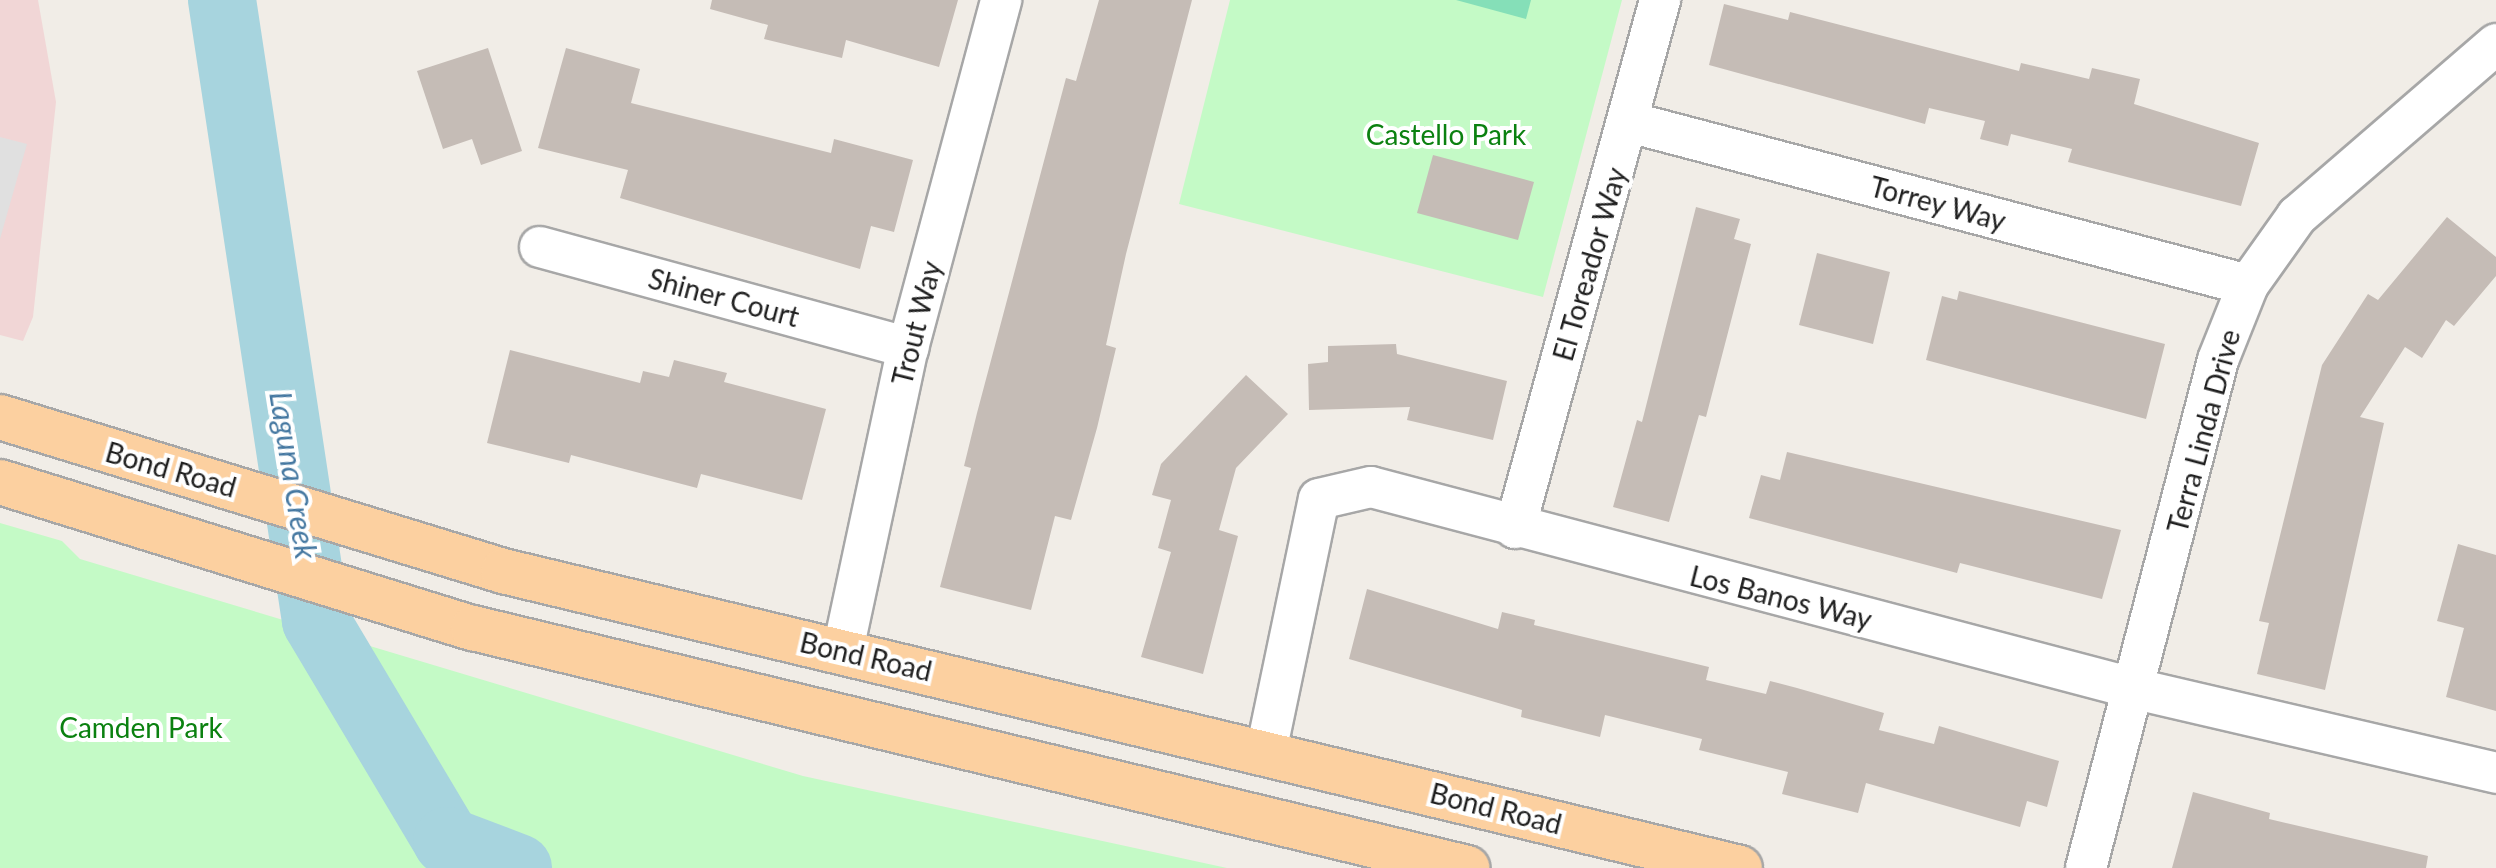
<!DOCTYPE html>
<html>
<head>
<meta charset="utf-8">
<style>
  body { margin:0 }
  #map { position:relative; width:2496px; height:868px; overflow:hidden; background:#f1ede7; font-family:Lato,sans-serif }
  div>[style] { position:absolute }
  .commercial>* { inset:0; background:#f1d6d6 }
  .park>* { inset:0; background:#c4fac6 }
  .pitch>* { inset:0; background:#85dfb8 }
  .parking>* { inset:0; background:#e0e0e0 }
  .river>* { height:68px; margin:-34px; padding:0 34px; transform-origin:34px; border-radius:34px; background:#a7d4de }
  .building>* { inset:0; background:#c5bcb6 }
  .roads { filter:drop-shadow(2px 0 #a7a7a7) drop-shadow(-2px 0 #a7a7a7) drop-shadow(0 2px #a7a7a7) drop-shadow(0 -2px #a7a7a7) }
  .minor>* { height:40px; margin:-20px; padding:0 20px; transform-origin:20px; border-radius:20px; background:#fff }
  .major>* { height:44px; margin:-22px; padding:0 22px; transform-origin:22px; border-radius:22px; background:#fcd0a0 }
  span { translate:-50% -50%; white-space:nowrap; text-align:center; line-height:1.15; -webkit-text-stroke:8px #fff; paint-order:stroke }
  .park-label { font-size:28px; color:#0b8110 }
  .street-label { font-size:28px; color:#202020 }
  .water-label { font-size:30px; color:#4578a1; font-style:italic }
</style>
</head>
<body>
<div id="map">
  <div class="commercial">
    <div style="clip-path:polygon(0 0,38px 0,56px 102px,33px 317px,23px 341px,0 335px)"></div>
  </div>
  <div class="park">
    <div style="clip-path:polygon(1230px 0,1622px 0,1543px 297px,1179px 204px)"></div>
    <div style="clip-path:polygon(0 523px,62px 541px,80px 559px,803px 776px,1227px 868px,0 868px)"></div>
  </div>
  <div class="pitch">
    <div style="clip-path:polygon(1456px 0,1531px 0,1526px 19px)"></div>
  </div>
  <div class="parking">
    <div style="clip-path:polygon(0 137px,27px 144px,0 239px)"></div>
  </div>
  <div class="river">
    <div style="left:222px;top:0;width:628px;rotate:81.39deg"></div>
    <div style="left:316px;top:621px;width:256px;rotate:59.2deg"></div>
    <div style="left:447px;top:841px;width:76px;rotate:20.8deg"></div>
  </div>
  <div class="building">
    <div style="clip-path:polygon(712px 0,958px 0,939px 67px,846px 40px,842px 58px,764px 39px,768px 25px,710px 9px)"></div>
    <div style="clip-path:polygon(1099px 0,1192px 0,1126px 254px,1106px 345px,1116px 348px,1097px 428px,1071px 520px,1055px 516px,1031px 610px,940px 587px,971px 468px,964px 466px,977px 413px,1066px 78px,1076px 81px)"></div>
    <div style="clip-path:polygon(1724px 4px,1788px 20px,1790px 12px,2019px 71px,2021px 63px,2089px 79px,2092px 68px,2140px 79px,2134px 104px,2259px 143px,2241px 206px,2068px 162px,2072px 149px,2011px 134px,2008px 146px,1980px 139px,1985px 121px,1929px 108px,1925px 124px,1709px 65px)"></div>
    <div style="clip-path:polygon(488px 48px,522px 151px,481px 165px,472px 139px,443px 149px,417px 71px)"></div>
    <div style="clip-path:polygon(566px 48px,640px 69px,631px 103px,831px 153px,834px 139px,913px 160px,894px 232px,871px 226px,860px 269px,620px 198px,628px 170px,538px 148px)"></div>
    <div style="clip-path:polygon(1433px 155px,1534px 182px,1518px 240px,1417px 213px)"></div>
    <div style="clip-path:polygon(1696px 207px,1740px 219px,1734px 239px,1751px 244px,1706px 417px,1699px 415px,1669px 522px,1613px 507px,1637px 420px,1642px 422px)"></div>
    <div style="clip-path:polygon(2447px 217px,2496px 257px,2496px 276px,2454px 326px,2446px 320px,2422px 358px,2405px 347px,2360px 417px,2384px 423px,2325px 690px,2257px 674px,2269px 623px,2259px 621px,2322px 365px,2368px 294px,2378px 300px)"></div>
    <div style="clip-path:polygon(1817px 253px,1890px 272px,1873px 344px,1799px 325px)"></div>
    <div style="clip-path:polygon(1959px 291px,2165px 344px,2146px 419px,1926px 360px,1942px 296px,1957px 300px)"></div>
    <div style="clip-path:polygon(1396px 344px,1397px 354px,1507px 381px,1493px 440px,1407px 420px,1410px 407px,1309px 410px,1308px 364px,1328px 362px,1328px 346px)"></div>
    <div style="clip-path:polygon(510px 350px,640px 383px,643px 371px,669px 377px,674px 360px,727px 373px,724px 382px,826px 409px,802px 500px,701px 474px,697px 488px,571px 455px,569px 463px,487px 443px)"></div>
    <div style="clip-path:polygon(1246px 375px,1288px 414px,1236px 468px,1219px 530px,1238px 536px,1203px 674px,1141px 657px,1171px 552px,1158px 548px,1171px 500px,1152px 495px,1161px 464px)"></div>
    <div style="clip-path:polygon(1787px 452px,2121px 530px,2102px 599px,1960px 563px,1957px 573px,1749px 518px,1761px 475px,1780px 480px)"></div>
    <div style="clip-path:polygon(2458px 544px,2496px 555px,2496px 711px,2446px 697px,2464px 628px,2437px 621px)"></div>
    <div style="clip-path:polygon(1367px 589px,1498px 629px,1502px 612px,1535px 620px,1534px 625px,1709px 667px,1706px 680px,1766px 694px,1770px 681px,1797px 688px,1884px 713px,1879px 730px,1934px 744px,1939px 726px,2059px 761px,2047px 807px,2027px 801px,2020px 827px,1866px 783px,1858px 813px,1782px 794px,1788px 772px,1699px 750px,1702px 739px,1605px 715px,1600px 737px,1521px 717px,1522px 710px,1349px 659px)"></div>
    <div style="clip-path:polygon(2193px 792px,2270px 813px,2269px 819px,2428px 856px,2426px 868px,2172px 868px)"></div>
  </div>
  <div class="roads">
    <div class="minor">
      <div style="left:1629px;top:122px;width:640px;rotate:14.75deg"></div>
      <div style="left:540px;top:247px;width:382px;rotate:15.3deg"></div>
      <div style="left:1515px;top:528px;width:548px;rotate:-74.64deg"></div>
      <div style="left:843px;top:650px;width:309px;rotate:-77.9deg"></div>
      <div style="left:908px;top:348px;width:360px;rotate:-75deg"></div>
      <div style="left:1266px;top:752px;width:258px;rotate:-78.2deg"></div>
      <div style="left:1319px;top:499px;width:53px;rotate:-13deg"></div>
      <div style="left:1371px;top:487px;width:791px;rotate:14.79deg"></div>
      <div style="left:2136px;top:689px;width:370px;rotate:13.1deg"></div>
      <div style="left:2086px;top:868px;width:525px;rotate:-75.43deg"></div>
      <div style="left:2218px;top:360px;width:81px;rotate:-68.2deg"></div>
      <div style="left:2248px;top:285px;width:85px;rotate:-54.6deg"></div>
      <div style="left:2297px;top:216px;width:263px;rotate:-40.8deg"></div>
    </div>
    <div class="major">
      <div style="left:0;top:417px;width:526px;rotate:17.02deg"></div>
      <div style="left:503px;top:571px;width:1272px;rotate:13.5deg"></div>
      <div style="left:0;top:482px;width:495px;rotate:17.2deg"></div>
      <div style="left:473px;top:628px;width:1023px;rotate:13.57deg"></div>
    </div>
  </div>
  <div class="park-label">
    <span style="left:1446px;top:134px">Castello Park</span>
    <span style="left:141px;top:727px">Camden Park</span>
  </div>
  <div class="street-label">
    <span style="left:1938px;top:203px;rotate:15deg">Torrey Way</span>
    <span style="left:1589px;top:264px;rotate:-74deg">El Toreador Way</span>
    <span style="left:724px;top:297px;rotate:15deg">Shiner Court</span>
    <span style="left:916px;top:323px;rotate:-76deg">Trout Way</span>
    <span style="left:2203px;top:431px;rotate:-75deg">Terra Linda Drive</span>
    <span style="left:171px;top:469px;rotate:16deg">Bond Road</span>
    <span style="left:1781px;top:597px;rotate:14deg">Los Banos Way</span>
    <span style="left:866px;top:656px;rotate:13deg">Bond Road</span>
    <span style="left:1496px;top:808px;rotate:14deg">Bond Road</span>
  </div>
  <div class="water-label">
    <span style="left:294px;top:475px;rotate:81deg">Laguna Creek</span>
  </div>
</div>
</body>
</html>
